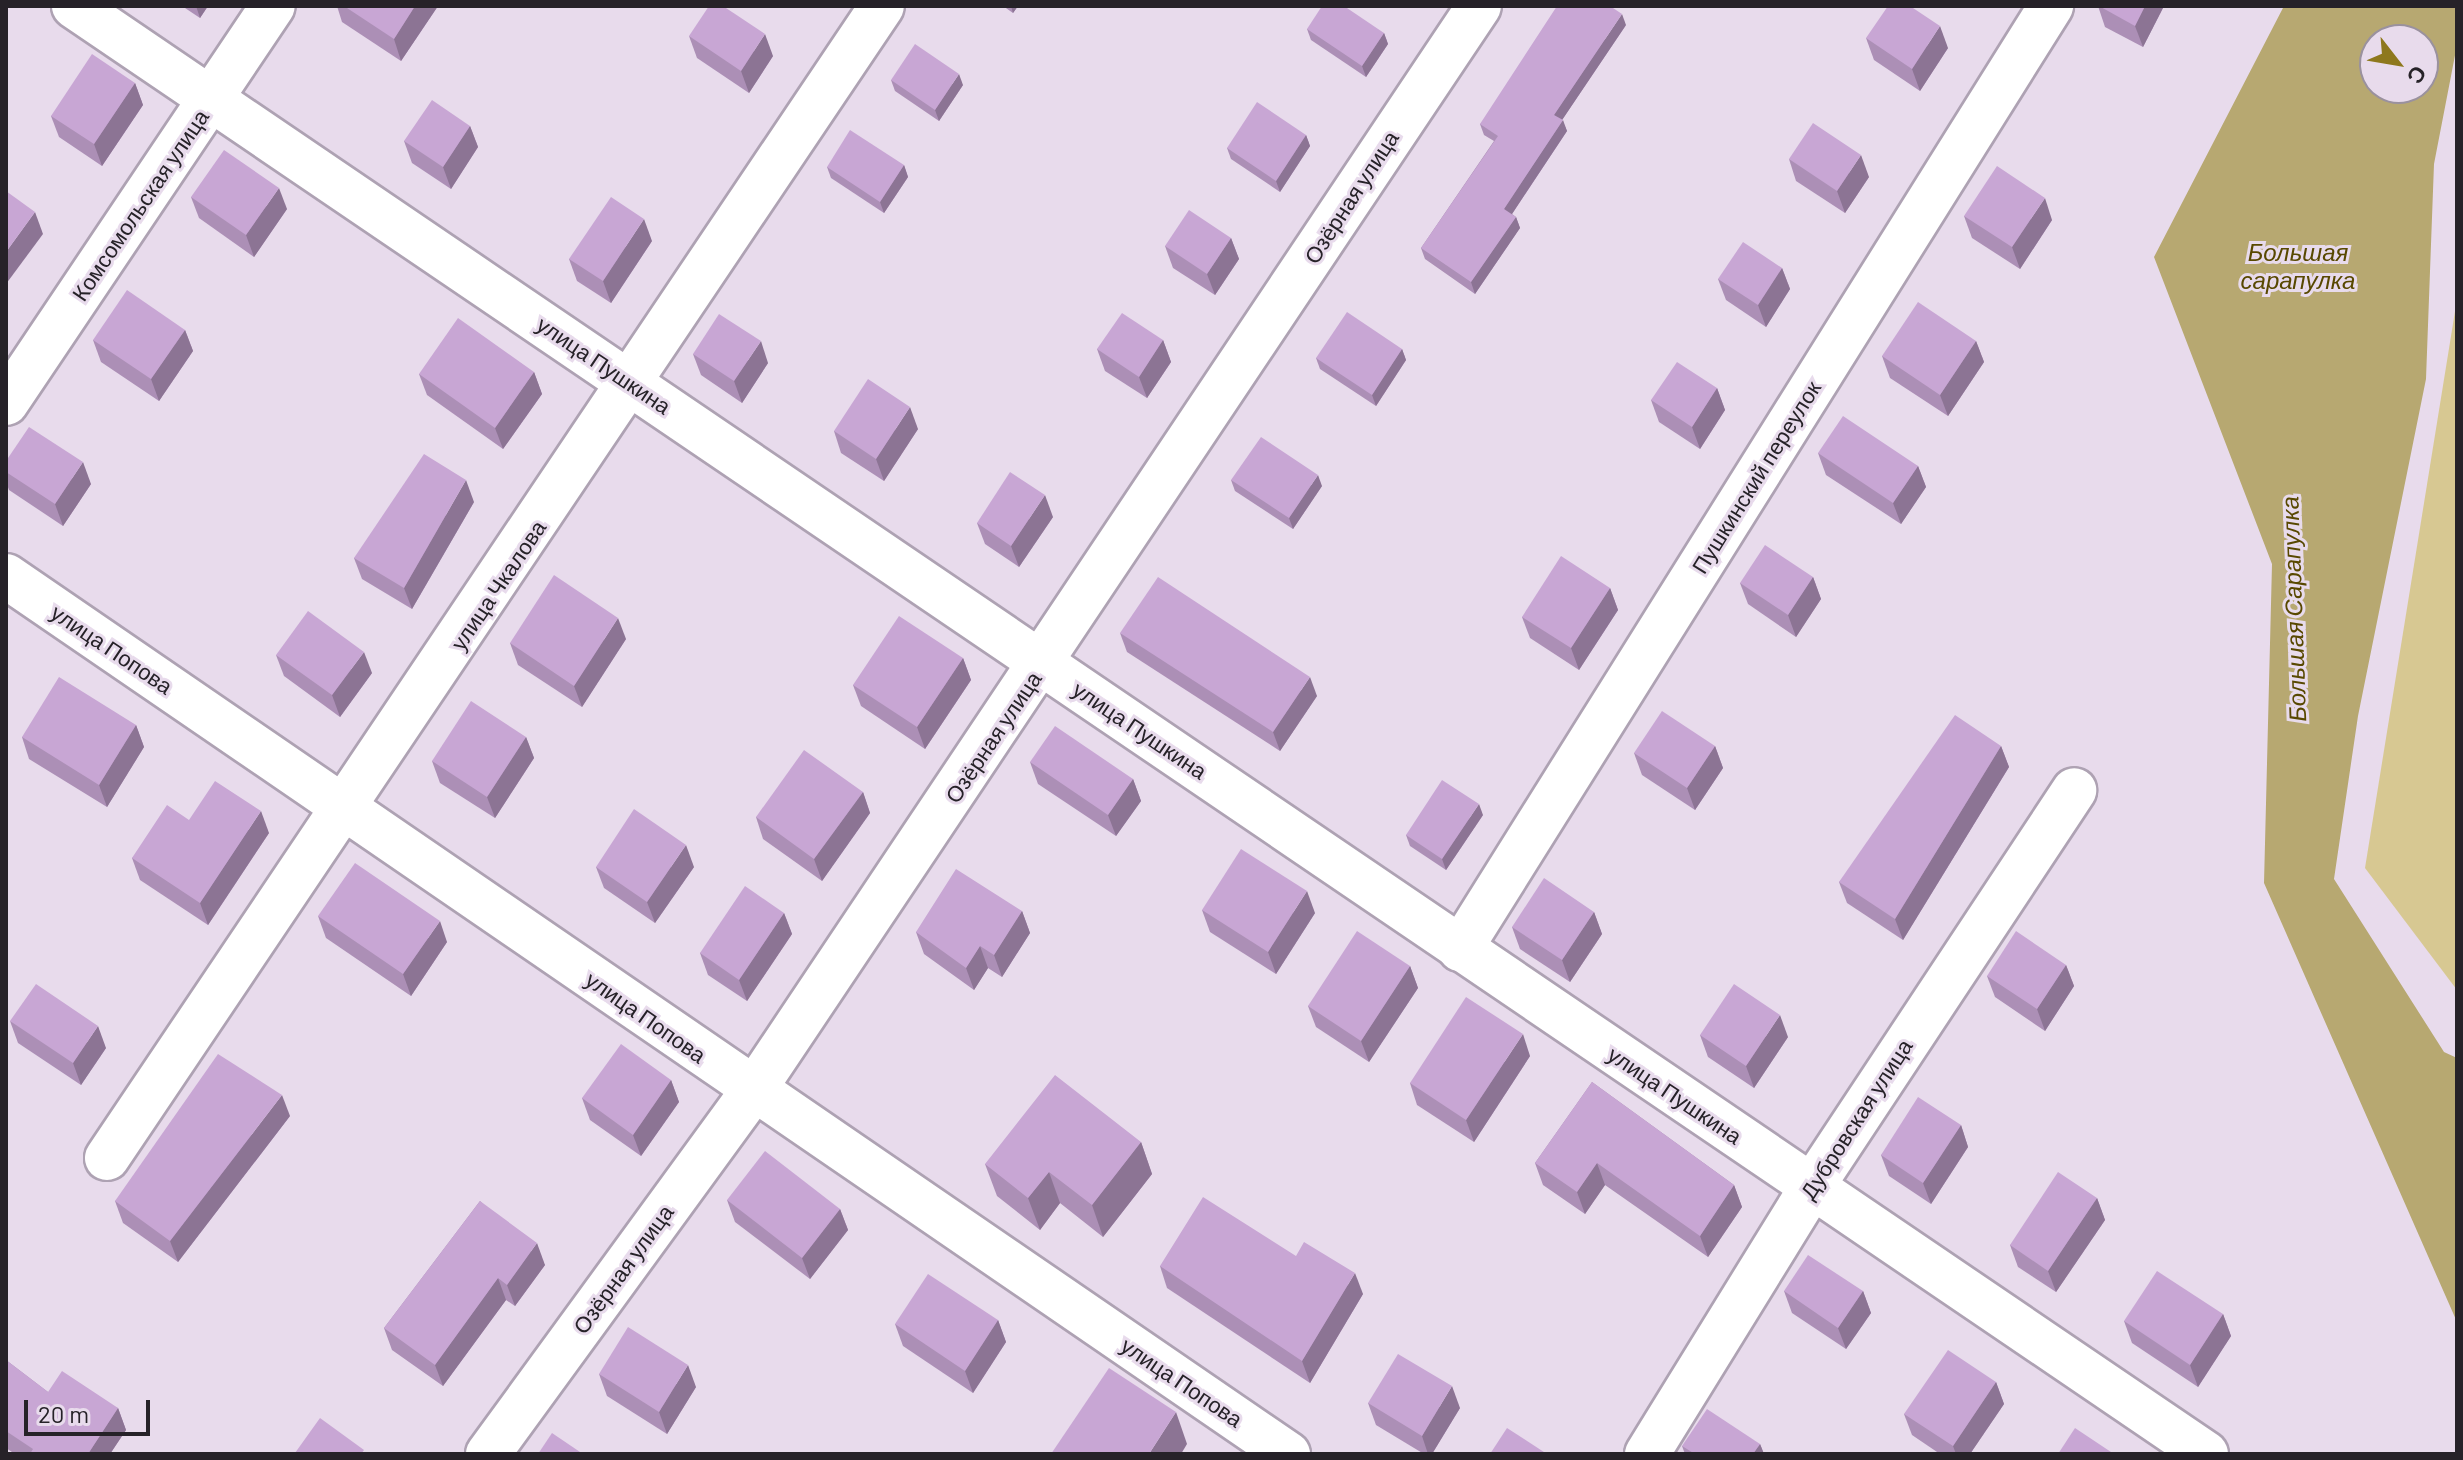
<!DOCTYPE html>
<html>
<head>
<meta charset="utf-8">
<style>
  body { margin:0 }
  #map { position:relative; width:2463px; height:1460px; overflow:hidden; background:#e8dbec; font-family:Barlow,sans-serif }
  div>[style] { position:absolute }
  .green>* { inset:0; background:#d7c892 }
  .water>* { inset:0; background:#b7a871 }
  .roads { filter:drop-shadow(2px 0 #aea2b3) drop-shadow(-2px 0 #aea2b3) drop-shadow(0 2px #aea2b3) drop-shadow(0 -2px #aea2b3) }
  .minor>* { height:44px; margin:-22px; padding:0 22px; transform-origin:22px; border-radius:22px; background:#fff }
  .wall>* { inset:0; background:#ac8fb6 }
  .shaded-wall>* { inset:0; background:#8c7494 }
  .building>* { inset:0; background:#c8a6d4 }
  span { translate:-50% -50%; white-space:nowrap; text-align:center; line-height:1.15; -webkit-text-stroke:6px #e8dbec; paint-order:stroke }
  .street-label { font-size:22px; color:#262228 }
  .water-label { font-size:24px; color:#584800; font-style:italic }
  .frame { position:absolute; inset:0; border:8px solid #262228; pointer-events:none }
  .north { position:absolute; left:2359px; top:24px; width:80px; height:80px; box-sizing:border-box; background:#e8dbec; border:2px solid #9a919e; border-radius:50%; rotate:121deg; font-size:22px; font-weight:700; line-height:32px; text-align:center; color:#262228 }
  .north::after { content:''; display:block; margin:auto; width:28px; height:36px; background:#8e781d; clip-path:polygon(50% 0,100% 100%,50% 72%,0 100%) }
  .scale { position:absolute; left:24px; top:1400px; width:126px; height:36px; box-sizing:border-box; border:4px solid #262228; border-top:0; padding-left:10px; font-size:24px; line-height:28px; white-space:nowrap; color:#262228; -webkit-text-stroke:6px #e8dbec; paint-order:stroke }
</style>
</head>
<body>
<div id="map">
  <div class="green">
    <div style="clip-path:polygon(2457px 299px,2457px 990px,2365px 868px)"></div>
  </div>
  <div class="water">
    <div style="clip-path:polygon(evenodd,2284px 6px,2457px 6px,2457px 45px,2434px 164px,2426px 379px,2358px 716px,2334px 879px,2444px 1052px,2457px 1058px,2457px 1322px,2264px 883px,2272px 564px,2154px 257px,2284px 6px,2375px 40px,2423px 40px,2423px 88px,2375px 88px,2375px 40px)"></div>
  </div>
  <div class="roads">
    <div class="minor">
      <div style="left:74px;top:6px;width:2577px;rotate:34.18deg"></div>
      <div style="left:6px;top:403px;width:478px;rotate:-56.1deg"></div>
      <div style="left:6px;top:576px;width:1554px;rotate:34.41deg"></div>
      <div style="left:1460px;top:949px;width:1113px;rotate:-57.92deg"></div>
      <div style="left:107px;top:1158px;width:1388px;rotate:-56.07deg"></div>
      <div style="left:488px;top:1454px;width:449px;rotate:-53.9deg"></div>
      <div style="left:753px;top:1091px;width:1305px;rotate:-56.21deg"></div>
      <div style="left:1647px;top:1454px;width:312px;rotate:-58.3deg"></div>
      <div style="left:1811px;top:1188px;width:477px;rotate:-56.5deg"></div>
    </div>
  </div>
  <div class="wall">
    <div style="clip-path:polygon(182px 6px,208px 6px,200px 18px)"></div>
    <div style="clip-path:polygon(337px 6px,438px 6px,401px 61px,342px 22px)"></div>
    <div style="clip-path:polygon(1003px 6px,1018px 6px,1013px 13px)"></div>
    <div style="clip-path:polygon(2098px 6px,2164px 6px,2143px 47px,2105px 27px)"></div>
    <div style="clip-path:polygon(1626px 25px,1562px 120px,1567px 131px,1512px 214px,1516px 217px,1520px 228px,1475px 294px,1425px 259px,1421px 248px,1494px 141px,1484px 135px,1480px 124px)"></div>
    <div style="clip-path:polygon(1307px 29px,1384px 33px,1388px 44px,1366px 77px,1311px 40px)"></div>
    <div style="clip-path:polygon(689px 36px,773px 56px,749px 93px,697px 58px)"></div>
    <div style="clip-path:polygon(1866px 38px,1948px 48px,1920px 91px,1874px 60px)"></div>
    <div style="clip-path:polygon(891px 80px,963px 85px,939px 121px,895px 91px)"></div>
    <div style="clip-path:polygon(135px 83px,143px 105px,102px 166px,59px 137px,51px 116px)"></div>
    <div style="clip-path:polygon(470px 126px,478px 147px,451px 189px,412px 163px,404px 141px)"></div>
    <div style="clip-path:polygon(1306px 135px,1310px 146px,1280px 192px,1231px 159px,1227px 148px)"></div>
    <div style="clip-path:polygon(1789px 159px,1869px 177px,1845px 213px,1796px 181px)"></div>
    <div style="clip-path:polygon(904px 165px,908px 177px,884px 213px,831px 178px,827px 167px)"></div>
    <div style="clip-path:polygon(191px 197px,287px 209px,254px 257px,199px 218px)"></div>
    <div style="clip-path:polygon(1964px 216px,2052px 220px,2020px 269px,1972px 238px)"></div>
    <div style="clip-path:polygon(1231px 238px,1239px 259px,1215px 295px,1173px 268px,1165px 246px)"></div>
    <div style="clip-path:polygon(652px 241px,611px 303px,577px 281px,569px 259px)"></div>
    <div style="clip-path:polygon(1782px 268px,1790px 289px,1766px 327px,1726px 300px,1718px 279px)"></div>
    <div style="clip-path:polygon(185px 330px,193px 351px,159px 401px,101px 362px,93px 340px)"></div>
    <div style="clip-path:polygon(1163px 340px,1171px 362px,1147px 398px,1105px 371px,1097px 349px)"></div>
    <div style="clip-path:polygon(1976px 341px,1984px 362px,1948px 416px,1890px 378px,1882px 356px)"></div>
    <div style="clip-path:polygon(1402px 349px,1406px 360px,1376px 406px,1320px 369px,1316px 358px)"></div>
    <div style="clip-path:polygon(693px 354px,768px 363px,742px 403px,701px 375px)"></div>
    <div style="clip-path:polygon(534px 372px,542px 394px,503px 449px,427px 395px,419px 374px)"></div>
    <div style="clip-path:polygon(1717px 388px,1725px 410px,1700px 449px,1659px 422px,1651px 400px)"></div>
    <div style="clip-path:polygon(918px 429px,884px 481px,841px 453px,834px 431px)"></div>
    <div style="clip-path:polygon(1818px 453px,1918px 466px,1926px 487px,1901px 524px,1826px 475px)"></div>
    <div style="clip-path:polygon(6px 461px,91px 484px,63px 526px,9px 490px,6px 482px)"></div>
    <div style="clip-path:polygon(1231px 480px,1322px 486px,1293px 529px,1235px 491px)"></div>
    <div style="clip-path:polygon(474px 502px,412px 609px,362px 579px,354px 558px)"></div>
    <div style="clip-path:polygon(1053px 517px,1019px 567px,985px 544px,977px 523px)"></div>
    <div style="clip-path:polygon(1813px 577px,1821px 599px,1796px 637px,1748px 604px,1740px 583px)"></div>
    <div style="clip-path:polygon(1610px 588px,1618px 610px,1579px 670px,1530px 638px,1522px 617px)"></div>
    <div style="clip-path:polygon(1120px 633px,1317px 696px,1280px 751px,1127px 652px)"></div>
    <div style="clip-path:polygon(626px 639px,582px 707px,518px 665px,510px 643px)"></div>
    <div style="clip-path:polygon(276px 655px,372px 673px,340px 717px,284px 676px)"></div>
    <div style="clip-path:polygon(963px 658px,971px 680px,925px 749px,861px 706px,853px 685px)"></div>
    <div style="clip-path:polygon(136px 725px,144px 747px,107px 807px,29px 759px,22px 737px)"></div>
    <div style="clip-path:polygon(526px 737px,534px 758px,495px 818px,440px 783px,432px 761px)"></div>
    <div style="clip-path:polygon(1715px 746px,1723px 768px,1695px 810px,1642px 775px,1634px 753px)"></div>
    <div style="clip-path:polygon(2001px 746px,2009px 767px,1903px 940px,1847px 903px,1839px 882px)"></div>
    <div style="clip-path:polygon(1030px 762px,1133px 779px,1141px 801px,1116px 836px,1038px 784px)"></div>
    <div style="clip-path:polygon(863px 792px,870px 813px,822px 881px,763px 839px,756px 817px)"></div>
    <div style="clip-path:polygon(1483px 815px,1446px 870px,1410px 846px,1406px 835px)"></div>
    <div style="clip-path:polygon(189px 820px,269px 833px,208px 925px,140px 880px,132px 858px)"></div>
    <div style="clip-path:polygon(596px 867px,694px 867px,655px 923px,604px 888px)"></div>
    <div style="clip-path:polygon(1202px 910px,1315px 913px,1276px 974px,1210px 932px)"></div>
    <div style="clip-path:polygon(1022px 911px,1030px 933px,1002px 977px,988px 968px,974px 990px,924px 954px,916px 932px)"></div>
    <div style="clip-path:polygon(1594px 912px,1602px 934px,1570px 982px,1520px 949px,1512px 927px)"></div>
    <div style="clip-path:polygon(784px 913px,792px 934px,747px 1001px,708px 975px,700px 953px)"></div>
    <div style="clip-path:polygon(318px 916px,447px 942px,411px 996px,326px 938px)"></div>
    <div style="clip-path:polygon(2066px 965px,2074px 986px,2045px 1031px,1995px 997px,1987px 976px)"></div>
    <div style="clip-path:polygon(1410px 966px,1418px 988px,1369px 1062px,1316px 1027px,1308px 1006px)"></div>
    <div style="clip-path:polygon(10px 1021px,106px 1048px,81px 1085px,18px 1043px)"></div>
    <div style="clip-path:polygon(1700px 1035px,1788px 1037px,1754px 1088px,1708px 1057px)"></div>
    <div style="clip-path:polygon(1530px 1056px,1474px 1142px,1417px 1105px,1410px 1083px)"></div>
    <div style="clip-path:polygon(671px 1080px,679px 1102px,641px 1156px,590px 1120px,582px 1098px)"></div>
    <div style="clip-path:polygon(1592px 1082px,1734px 1185px,1742px 1207px,1708px 1257px,1605px 1185px,1585px 1214px,1543px 1185px,1535px 1163px)"></div>
    <div style="clip-path:polygon(290px 1116px,178px 1262px,123px 1223px,115px 1201px)"></div>
    <div style="clip-path:polygon(1961px 1125px,1968px 1147px,1931px 1204px,1889px 1176px,1881px 1155px)"></div>
    <div style="clip-path:polygon(1141px 1142px,1152px 1174px,1103px 1237px,1060px 1203px,1040px 1230px,997px 1196px,985px 1164px)"></div>
    <div style="clip-path:polygon(2097px 1198px,2105px 1220px,2056px 1292px,2018px 1267px,2010px 1245px)"></div>
    <div style="clip-path:polygon(727px 1200px,840px 1209px,848px 1230px,810px 1279px,735px 1222px)"></div>
    <div style="clip-path:polygon(480px 1201px,545px 1265px,515px 1306px,506px 1300px,443px 1386px,392px 1350px,384px 1328px)"></div>
    <div style="clip-path:polygon(1296px 1256px,1363px 1294px,1310px 1383px,1167px 1288px,1160px 1266px)"></div>
    <div style="clip-path:polygon(1784px 1291px,1863px 1291px,1871px 1313px,1846px 1349px,1792px 1313px)"></div>
    <div style="clip-path:polygon(2223px 1314px,2231px 1336px,2198px 1387px,2132px 1343px,2124px 1321px)"></div>
    <div style="clip-path:polygon(998px 1320px,1006px 1342px,973px 1393px,903px 1346px,895px 1324px)"></div>
    <div style="clip-path:polygon(6px 1360px,48px 1392px,118px 1408px,126px 1430px,110px 1454px,15px 1454px,6px 1448px)"></div>
    <div style="clip-path:polygon(599px 1374px,696px 1387px,667px 1434px,607px 1396px)"></div>
    <div style="clip-path:polygon(1996px 1382px,2004px 1404px,1970px 1454px,1940px 1454px,1912px 1435px,1904px 1414px)"></div>
    <div style="clip-path:polygon(1368px 1403px,1460px 1408px,1432px 1454px,1424px 1454px,1376px 1425px)"></div>
    <div style="clip-path:polygon(1760px 1444px,1764px 1454px,1685px 1454px,1682px 1446px)"></div>
  </div>
  <div class="shaded-wall">
    <div style="clip-path:polygon(196px 6px,208px 6px,200px 18px)"></div>
    <div style="clip-path:polygon(415px 6px,438px 6px,401px 61px,394px 39px)"></div>
    <div style="clip-path:polygon(1011px 6px,1018px 6px,1013px 13px)"></div>
    <div style="clip-path:polygon(2145px 6px,2164px 6px,2143px 47px,2135px 26px)"></div>
    <div style="clip-path:polygon(1622px 14px,1626px 25px,1558px 126px,1554px 115px)"></div>
    <div style="clip-path:polygon(1940px 26px,1948px 48px,1920px 91px,1912px 69px)"></div>
    <div style="clip-path:polygon(1384px 33px,1388px 44px,1366px 77px,1362px 66px)"></div>
    <div style="clip-path:polygon(765px 34px,773px 56px,749px 93px,741px 71px)"></div>
    <div style="clip-path:polygon(959px 74px,963px 85px,939px 121px,935px 110px)"></div>
    <div style="clip-path:polygon(135px 83px,143px 105px,102px 166px,94px 144px)"></div>
    <div style="clip-path:polygon(1563px 120px,1567px 131px,1508px 220px,1504px 209px)"></div>
    <div style="clip-path:polygon(470px 126px,478px 147px,451px 189px,443px 167px)"></div>
    <div style="clip-path:polygon(1306px 135px,1310px 146px,1280px 192px,1276px 181px)"></div>
    <div style="clip-path:polygon(1861px 155px,1869px 177px,1845px 213px,1837px 191px)"></div>
    <div style="clip-path:polygon(904px 165px,908px 177px,884px 213px,880px 202px)"></div>
    <div style="clip-path:polygon(279px 188px,287px 209px,254px 257px,246px 235px)"></div>
    <div style="clip-path:polygon(2045px 198px,2052px 220px,2020px 269px,2012px 247px)"></div>
    <div style="clip-path:polygon(35px 212px,43px 234px,6px 284px,6px 252px)"></div>
    <div style="clip-path:polygon(1516px 217px,1520px 228px,1475px 294px,1471px 282px)"></div>
    <div style="clip-path:polygon(644px 219px,652px 241px,611px 303px,603px 281px)"></div>
    <div style="clip-path:polygon(1231px 238px,1239px 259px,1215px 295px,1207px 274px)"></div>
    <div style="clip-path:polygon(1782px 268px,1790px 289px,1766px 327px,1758px 305px)"></div>
    <div style="clip-path:polygon(185px 330px,193px 351px,159px 401px,151px 379px)"></div>
    <div style="clip-path:polygon(1163px 340px,1171px 362px,1147px 398px,1139px 377px)"></div>
    <div style="clip-path:polygon(761px 341px,768px 363px,742px 403px,734px 381px)"></div>
    <div style="clip-path:polygon(1976px 341px,1984px 362px,1948px 416px,1940px 395px)"></div>
    <div style="clip-path:polygon(1402px 349px,1406px 360px,1376px 406px,1372px 395px)"></div>
    <div style="clip-path:polygon(534px 372px,542px 394px,503px 449px,495px 428px)"></div>
    <div style="clip-path:polygon(1717px 388px,1725px 410px,1700px 449px,1692px 427px)"></div>
    <div style="clip-path:polygon(910px 407px,918px 429px,884px 481px,876px 459px)"></div>
    <div style="clip-path:polygon(83px 462px,91px 484px,63px 526px,55px 504px)"></div>
    <div style="clip-path:polygon(1918px 466px,1926px 487px,1901px 524px,1893px 503px)"></div>
    <div style="clip-path:polygon(1318px 475px,1322px 486px,1293px 529px,1289px 518px)"></div>
    <div style="clip-path:polygon(466px 480px,474px 502px,412px 609px,404px 588px)"></div>
    <div style="clip-path:polygon(1045px 495px,1053px 517px,1019px 567px,1011px 546px)"></div>
    <div style="clip-path:polygon(1813px 577px,1821px 599px,1796px 637px,1788px 615px)"></div>
    <div style="clip-path:polygon(1610px 588px,1618px 610px,1579px 670px,1571px 648px)"></div>
    <div style="clip-path:polygon(618px 618px,626px 639px,582px 707px,574px 686px)"></div>
    <div style="clip-path:polygon(364px 652px,372px 673px,340px 717px,332px 695px)"></div>
    <div style="clip-path:polygon(963px 658px,971px 680px,925px 749px,917px 727px)"></div>
    <div style="clip-path:polygon(1310px 677px,1317px 696px,1280px 751px,1273px 732px)"></div>
    <div style="clip-path:polygon(136px 725px,144px 747px,107px 807px,99px 785px)"></div>
    <div style="clip-path:polygon(526px 737px,534px 758px,495px 818px,487px 797px)"></div>
    <div style="clip-path:polygon(1715px 746px,1723px 768px,1695px 810px,1687px 788px)"></div>
    <div style="clip-path:polygon(2001px 746px,2009px 767px,1903px 940px,1895px 919px)"></div>
    <div style="clip-path:polygon(1133px 779px,1141px 801px,1116px 836px,1108px 815px)"></div>
    <div style="clip-path:polygon(863px 792px,870px 813px,822px 881px,814px 859px)"></div>
    <div style="clip-path:polygon(1479px 804px,1483px 815px,1446px 870px,1442px 859px)"></div>
    <div style="clip-path:polygon(261px 811px,269px 833px,208px 925px,200px 903px)"></div>
    <div style="clip-path:polygon(686px 845px,694px 867px,655px 923px,647px 902px)"></div>
    <div style="clip-path:polygon(1307px 891px,1315px 913px,1276px 974px,1268px 952px)"></div>
    <div style="clip-path:polygon(1022px 911px,1030px 933px,1002px 977px,994px 955px)"></div>
    <div style="clip-path:polygon(1594px 912px,1602px 934px,1570px 982px,1562px 960px)"></div>
    <div style="clip-path:polygon(784px 913px,792px 934px,747px 1001px,739px 980px)"></div>
    <div style="clip-path:polygon(440px 921px,447px 942px,411px 996px,403px 974px)"></div>
    <div style="clip-path:polygon(980px 946px,988px 968px,974px 990px,966px 968px)"></div>
    <div style="clip-path:polygon(2066px 965px,2074px 986px,2045px 1031px,2037px 1009px)"></div>
    <div style="clip-path:polygon(1410px 966px,1418px 988px,1369px 1062px,1361px 1041px)"></div>
    <div style="clip-path:polygon(1780px 1015px,1788px 1037px,1754px 1088px,1746px 1066px)"></div>
    <div style="clip-path:polygon(98px 1026px,106px 1048px,81px 1085px,73px 1063px)"></div>
    <div style="clip-path:polygon(1523px 1034px,1530px 1056px,1474px 1142px,1466px 1120px)"></div>
    <div style="clip-path:polygon(671px 1080px,679px 1102px,641px 1156px,633px 1135px)"></div>
    <div style="clip-path:polygon(282px 1095px,290px 1116px,178px 1262px,170px 1241px)"></div>
    <div style="clip-path:polygon(1961px 1125px,1968px 1147px,1931px 1204px,1923px 1183px)"></div>
    <div style="clip-path:polygon(1141px 1142px,1152px 1174px,1103px 1237px,1092px 1205px)"></div>
    <div style="clip-path:polygon(1597px 1163px,1605px 1185px,1585px 1214px,1577px 1192px)"></div>
    <div style="clip-path:polygon(1049px 1172px,1060px 1203px,1040px 1230px,1028px 1198px)"></div>
    <div style="clip-path:polygon(1734px 1185px,1742px 1207px,1708px 1257px,1700px 1236px)"></div>
    <div style="clip-path:polygon(2097px 1198px,2105px 1220px,2056px 1292px,2048px 1271px)"></div>
    <div style="clip-path:polygon(840px 1209px,848px 1230px,810px 1279px,802px 1258px)"></div>
    <div style="clip-path:polygon(537px 1243px,545px 1265px,515px 1306px,507px 1285px)"></div>
    <div style="clip-path:polygon(1355px 1273px,1363px 1294px,1310px 1383px,1302px 1361px)"></div>
    <div style="clip-path:polygon(498px 1278px,506px 1300px,443px 1386px,435px 1365px)"></div>
    <div style="clip-path:polygon(1863px 1291px,1871px 1313px,1846px 1349px,1838px 1328px)"></div>
    <div style="clip-path:polygon(2223px 1314px,2231px 1336px,2198px 1387px,2190px 1365px)"></div>
    <div style="clip-path:polygon(998px 1320px,1006px 1342px,973px 1393px,965px 1371px)"></div>
    <div style="clip-path:polygon(688px 1365px,696px 1387px,667px 1434px,659px 1412px)"></div>
    <div style="clip-path:polygon(1996px 1382px,2004px 1404px,1970px 1454px,1956px 1454px,1953px 1446px)"></div>
    <div style="clip-path:polygon(1452px 1386px,1460px 1408px,1432px 1454px,1428px 1454px,1422px 1436px)"></div>
    <div style="clip-path:polygon(118px 1408px,126px 1430px,110px 1454px,88px 1454px)"></div>
    <div style="clip-path:polygon(1176px 1412px,1187px 1444px,1181px 1454px,1149px 1454px)"></div>
    <div style="clip-path:polygon(1760px 1444px,1764px 1454px,1753px 1454px)"></div>
  </div>
  <div class="building">
    <div style="clip-path:polygon(344px 6px,415px 6px,394px 39px)"></div>
    <div style="clip-path:polygon(709px 6px,723px 6px,765px 34px,741px 71px,689px 36px)"></div>
    <div style="clip-path:polygon(1322px 6px,1344px 6px,1384px 33px,1362px 66px,1307px 29px)"></div>
    <div style="clip-path:polygon(1557px 6px,1610px 6px,1622px 14px,1554px 115px,1563px 120px,1504px 209px,1516px 217px,1471px 282px,1421px 248px,1498px 136px,1480px 124px)"></div>
    <div style="clip-path:polygon(1888px 6px,1910px 6px,1940px 26px,1912px 69px,1866px 38px)"></div>
    <div style="clip-path:polygon(2099px 6px,2145px 6px,2135px 26px)"></div>
    <div style="clip-path:polygon(915px 44px,959px 74px,935px 110px,891px 80px)"></div>
    <div style="clip-path:polygon(92px 54px,135px 83px,94px 144px,51px 116px)"></div>
    <div style="clip-path:polygon(432px 100px,470px 126px,443px 167px,404px 141px)"></div>
    <div style="clip-path:polygon(1257px 102px,1306px 135px,1276px 181px,1227px 148px)"></div>
    <div style="clip-path:polygon(1813px 123px,1861px 155px,1837px 191px,1789px 159px)"></div>
    <div style="clip-path:polygon(850px 130px,904px 165px,880px 202px,827px 167px)"></div>
    <div style="clip-path:polygon(224px 150px,279px 188px,246px 235px,191px 197px)"></div>
    <div style="clip-path:polygon(1997px 166px,2045px 198px,2012px 247px,1964px 216px)"></div>
    <div style="clip-path:polygon(6px 191px,35px 212px,6px 252px)"></div>
    <div style="clip-path:polygon(611px 197px,644px 219px,603px 281px,569px 259px)"></div>
    <div style="clip-path:polygon(1189px 210px,1231px 238px,1207px 274px,1165px 246px)"></div>
    <div style="clip-path:polygon(1743px 242px,1782px 268px,1758px 305px,1718px 279px)"></div>
    <div style="clip-path:polygon(127px 290px,185px 330px,151px 379px,93px 340px)"></div>
    <div style="clip-path:polygon(1918px 302px,1976px 341px,1940px 395px,1882px 356px)"></div>
    <div style="clip-path:polygon(1347px 312px,1402px 349px,1372px 395px,1316px 358px)"></div>
    <div style="clip-path:polygon(1122px 313px,1163px 340px,1139px 377px,1097px 349px)"></div>
    <div style="clip-path:polygon(719px 314px,761px 341px,734px 381px,693px 354px)"></div>
    <div style="clip-path:polygon(458px 318px,534px 372px,495px 428px,419px 374px)"></div>
    <div style="clip-path:polygon(1677px 362px,1717px 388px,1692px 427px,1651px 400px)"></div>
    <div style="clip-path:polygon(868px 379px,910px 407px,876px 459px,834px 431px)"></div>
    <div style="clip-path:polygon(1843px 416px,1918px 466px,1893px 503px,1818px 453px)"></div>
    <div style="clip-path:polygon(29px 427px,83px 462px,55px 504px,6px 472px,6px 461px)"></div>
    <div style="clip-path:polygon(1261px 437px,1318px 475px,1289px 518px,1231px 480px)"></div>
    <div style="clip-path:polygon(424px 454px,466px 480px,404px 588px,354px 558px)"></div>
    <div style="clip-path:polygon(1010px 472px,1045px 495px,1011px 546px,977px 523px)"></div>
    <div style="clip-path:polygon(1765px 545px,1813px 577px,1788px 615px,1740px 583px)"></div>
    <div style="clip-path:polygon(1561px 556px,1610px 588px,1571px 648px,1522px 617px)"></div>
    <div style="clip-path:polygon(554px 575px,618px 618px,574px 686px,510px 643px)"></div>
    <div style="clip-path:polygon(1158px 577px,1310px 677px,1273px 732px,1120px 633px)"></div>
    <div style="clip-path:polygon(308px 611px,364px 652px,332px 695px,276px 655px)"></div>
    <div style="clip-path:polygon(899px 616px,963px 658px,917px 727px,853px 685px)"></div>
    <div style="clip-path:polygon(59px 677px,136px 725px,99px 785px,22px 737px)"></div>
    <div style="clip-path:polygon(471px 701px,526px 737px,487px 797px,432px 761px)"></div>
    <div style="clip-path:polygon(1662px 711px,1715px 746px,1687px 788px,1634px 753px)"></div>
    <div style="clip-path:polygon(1955px 715px,2001px 746px,1895px 919px,1839px 882px)"></div>
    <div style="clip-path:polygon(1055px 726px,1133px 779px,1108px 815px,1030px 762px)"></div>
    <div style="clip-path:polygon(804px 750px,863px 792px,814px 859px,756px 817px)"></div>
    <div style="clip-path:polygon(1442px 780px,1479px 804px,1442px 859px,1406px 835px)"></div>
    <div style="clip-path:polygon(215px 781px,261px 811px,200px 903px,132px 858px,167px 805px,189px 820px)"></div>
    <div style="clip-path:polygon(634px 809px,686px 845px,647px 902px,596px 867px)"></div>
    <div style="clip-path:polygon(1241px 849px,1307px 891px,1268px 952px,1202px 910px)"></div>
    <div style="clip-path:polygon(355px 863px,440px 921px,403px 974px,318px 916px)"></div>
    <div style="clip-path:polygon(956px 869px,1022px 911px,994px 955px,980px 946px,966px 968px,916px 932px)"></div>
    <div style="clip-path:polygon(1544px 878px,1594px 912px,1562px 960px,1512px 927px)"></div>
    <div style="clip-path:polygon(745px 886px,784px 913px,739px 980px,700px 953px)"></div>
    <div style="clip-path:polygon(1357px 931px,1410px 966px,1361px 1041px,1308px 1006px)"></div>
    <div style="clip-path:polygon(2016px 931px,2066px 965px,2037px 1009px,1987px 976px)"></div>
    <div style="clip-path:polygon(36px 984px,98px 1026px,73px 1063px,10px 1021px)"></div>
    <div style="clip-path:polygon(1734px 984px,1780px 1015px,1746px 1066px,1700px 1035px)"></div>
    <div style="clip-path:polygon(1466px 997px,1523px 1034px,1466px 1120px,1410px 1083px)"></div>
    <div style="clip-path:polygon(621px 1044px,671px 1080px,633px 1135px,582px 1098px)"></div>
    <div style="clip-path:polygon(218px 1054px,282px 1095px,170px 1241px,115px 1201px)"></div>
    <div style="clip-path:polygon(1055px 1075px,1141px 1142px,1092px 1205px,1049px 1172px,1028px 1198px,985px 1164px)"></div>
    <div style="clip-path:polygon(1592px 1082px,1734px 1185px,1700px 1236px,1597px 1163px,1577px 1192px,1535px 1163px)"></div>
    <div style="clip-path:polygon(1918px 1097px,1961px 1125px,1923px 1183px,1881px 1155px)"></div>
    <div style="clip-path:polygon(765px 1151px,840px 1209px,802px 1258px,727px 1200px)"></div>
    <div style="clip-path:polygon(2058px 1172px,2097px 1198px,2048px 1271px,2010px 1245px)"></div>
    <div style="clip-path:polygon(1203px 1197px,1296px 1256px,1304px 1242px,1355px 1273px,1302px 1361px,1160px 1266px)"></div>
    <div style="clip-path:polygon(480px 1201px,537px 1243px,507px 1285px,498px 1278px,435px 1365px,384px 1328px)"></div>
    <div style="clip-path:polygon(1808px 1255px,1863px 1291px,1838px 1328px,1784px 1291px)"></div>
    <div style="clip-path:polygon(2157px 1271px,2223px 1314px,2190px 1365px,2124px 1321px)"></div>
    <div style="clip-path:polygon(928px 1274px,998px 1320px,965px 1371px,895px 1324px)"></div>
    <div style="clip-path:polygon(628px 1327px,688px 1365px,659px 1412px,599px 1374px)"></div>
    <div style="clip-path:polygon(1948px 1350px,1996px 1382px,1953px 1446px,1904px 1414px)"></div>
    <div style="clip-path:polygon(1398px 1354px,1452px 1386px,1422px 1436px,1368px 1403px)"></div>
    <div style="clip-path:polygon(6px 1360px,48px 1392px,62px 1371px,118px 1408px,88px 1454px,30px 1454px,33px 1449px,6px 1431px)"></div>
    <div style="clip-path:polygon(1109px 1368px,1176px 1412px,1149px 1454px,1051px 1454px)"></div>
    <div style="clip-path:polygon(1707px 1409px,1760px 1444px,1753px 1454px,1695px 1454px,1682px 1446px)"></div>
    <div style="clip-path:polygon(320px 1418px,364px 1450px,361px 1454px,297px 1454px,295px 1453px)"></div>
    <div style="clip-path:polygon(1507px 1428px,1547px 1454px,1490px 1454px)"></div>
    <div style="clip-path:polygon(2075px 1428px,2114px 1454px,2058px 1454px)"></div>
    <div style="clip-path:polygon(552px 1433px,583px 1454px,538px 1454px)"></div>
  </div>
  <div class="street-label">
    <span style="left:1351px;top:197px;rotate:-57deg">Озёрная улица</span>
    <span style="left:140px;top:205px;rotate:-56deg">Комсомольская улица</span>
    <span style="left:604px;top:365px;rotate:34deg">улица Пушкина</span>
    <span style="left:1756px;top:477px;rotate:-58deg">Пушкинский переулок</span>
    <span style="left:498px;top:585px;rotate:-56deg">улица Чкалова</span>
    <span style="left:112px;top:649px;rotate:34deg">улица Попова</span>
    <span style="left:1140px;top:730px;rotate:34deg">улица Пушкина</span>
    <span style="left:993px;top:737px;rotate:-56deg">Озёрная улица</span>
    <span style="left:646px;top:1017px;rotate:35deg">улица Попова</span>
    <span style="left:1675px;top:1095px;rotate:34deg">улица Пушкина</span>
    <span style="left:1856px;top:1119px;rotate:-57deg">Дубровская улица</span>
    <span style="left:623px;top:1269px;rotate:-54deg">Озёрная улица</span>
    <span style="left:1182px;top:1382px;rotate:34deg">улица Попова</span>
  </div>
  <div class="water-label">
    <span style="left:2298px;top:266px">Большая<br>сарапулка</span>
    <span style="left:2293px;top:609px;rotate:-92deg">Большая Сарапулка</span>
  </div>
  <div class="frame"></div>
  <div class="north">С</div>
  <div class="scale">20 m</div>
</div>
</body>
</html>
